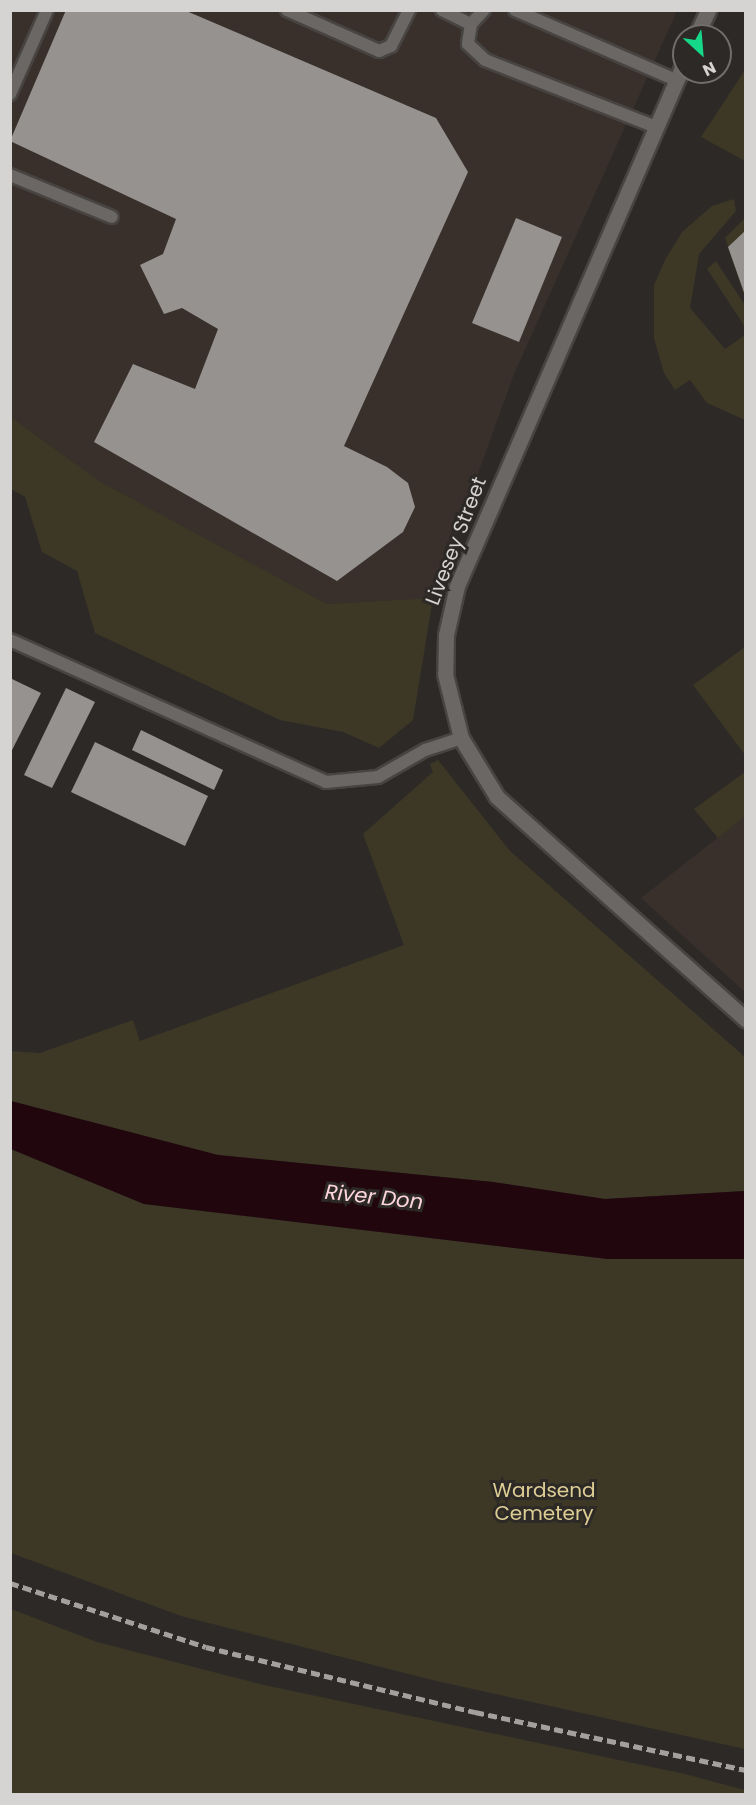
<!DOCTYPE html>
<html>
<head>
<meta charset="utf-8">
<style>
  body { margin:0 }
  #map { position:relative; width:756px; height:1805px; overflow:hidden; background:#2c2927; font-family:Poppins,sans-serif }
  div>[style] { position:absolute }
  .built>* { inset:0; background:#39302b }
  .green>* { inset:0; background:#3d3825 }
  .water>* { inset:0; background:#21070d }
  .building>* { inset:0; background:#95928f }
  .roads { filter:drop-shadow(2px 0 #474442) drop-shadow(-2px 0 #474442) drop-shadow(0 2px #474442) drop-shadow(0 -2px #474442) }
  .lane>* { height:12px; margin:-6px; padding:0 6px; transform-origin:6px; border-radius:6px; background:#6a6765 }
  .street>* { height:15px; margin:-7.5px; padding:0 7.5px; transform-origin:7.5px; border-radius:7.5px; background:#6a6765 }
  .rail>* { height:4.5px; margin-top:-2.25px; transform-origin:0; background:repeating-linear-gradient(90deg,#a3a09e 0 9px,transparent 0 13.5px) }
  span { translate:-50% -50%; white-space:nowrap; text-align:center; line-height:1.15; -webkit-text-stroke:6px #2c2927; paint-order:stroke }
  .street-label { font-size:20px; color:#d6d4d2 }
  .park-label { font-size:20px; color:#ddcd94 }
  .water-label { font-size:21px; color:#fdd5db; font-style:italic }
  .frame { position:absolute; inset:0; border:12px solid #d6d4d2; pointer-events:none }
  .north { position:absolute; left:672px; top:24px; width:60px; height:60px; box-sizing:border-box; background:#2c2927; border:2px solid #706d6b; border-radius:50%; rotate:154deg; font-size:16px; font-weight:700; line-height:24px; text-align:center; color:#d6d4d2 }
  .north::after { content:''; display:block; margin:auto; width:21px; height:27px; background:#15d989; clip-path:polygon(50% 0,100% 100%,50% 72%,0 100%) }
</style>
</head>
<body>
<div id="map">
  <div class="built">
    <div style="clip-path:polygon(10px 11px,677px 11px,514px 374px,433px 598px,327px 604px,99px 481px,11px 417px)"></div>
    <div style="clip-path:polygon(745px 816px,745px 992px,641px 898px)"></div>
  </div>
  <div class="green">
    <div style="clip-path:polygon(745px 70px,745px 161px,701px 137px)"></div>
    <div style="clip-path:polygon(734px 199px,736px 211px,699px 254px,690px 308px,725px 349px,745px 335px,745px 420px,707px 403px,690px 380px,675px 390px,664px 373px,654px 338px,654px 285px,665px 260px,682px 232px,712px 206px)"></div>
    <div style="clip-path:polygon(745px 218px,745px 298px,725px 238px)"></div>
    <div style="clip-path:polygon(716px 261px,745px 305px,745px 327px,707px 269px)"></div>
    <div style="clip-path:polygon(11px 417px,99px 481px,327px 604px,433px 598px,413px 720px,379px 748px,343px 732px,280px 720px,95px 633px,77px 571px,42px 552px,25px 497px,11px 489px)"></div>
    <div style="clip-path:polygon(745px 647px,745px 755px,693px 685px)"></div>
    <div style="clip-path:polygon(438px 760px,510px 851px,745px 1057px,745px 1191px,605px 1199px,493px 1182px,217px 1155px,11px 1101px,10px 1051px,40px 1053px,133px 1020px,140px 1041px,404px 945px,363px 834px,433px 772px,430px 764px)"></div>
    <div style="clip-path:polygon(745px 772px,745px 816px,718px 838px,694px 809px)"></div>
    <div style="clip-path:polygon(10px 1149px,144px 1204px,608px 1259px,745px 1259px,745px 1749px,432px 1680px,181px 1616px,11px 1553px)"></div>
    <div style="clip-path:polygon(11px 1609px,97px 1642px,264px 1685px,685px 1774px,745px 1790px,745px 1794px,11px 1794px)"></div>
  </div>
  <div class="water">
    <div style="clip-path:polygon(11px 1101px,218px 1155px,493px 1182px,605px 1199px,745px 1191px,745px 1259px,608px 1259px,144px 1204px,11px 1149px)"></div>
  </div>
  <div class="building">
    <div style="clip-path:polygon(66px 10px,184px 10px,436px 118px,468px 172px,344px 446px,387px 467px,408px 483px,415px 507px,403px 532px,337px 581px,94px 442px,133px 364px,195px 389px,218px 329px,182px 308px,164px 314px,140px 265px,163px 254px,176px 219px,10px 141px)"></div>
    <div style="clip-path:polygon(516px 218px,562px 237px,519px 342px,472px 323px)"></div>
    <div style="clip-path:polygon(746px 230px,746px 298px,728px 247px)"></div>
    <div style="clip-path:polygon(10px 678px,41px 693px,10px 754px)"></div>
    <div style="clip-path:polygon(66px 688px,95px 702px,52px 788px,24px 775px)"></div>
    <div style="clip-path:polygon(141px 730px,223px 770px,214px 790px,132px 750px)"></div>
    <div style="clip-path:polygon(95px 742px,208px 796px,185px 846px,71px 792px)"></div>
  </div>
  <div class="roads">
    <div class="lane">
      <div style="left:287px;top:10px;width:101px;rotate:24deg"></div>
      <div style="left:379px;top:51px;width:13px;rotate:-23deg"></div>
      <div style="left:391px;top:46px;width:40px;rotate:-63.4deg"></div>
      <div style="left:442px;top:10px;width:32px;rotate:26deg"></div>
      <div style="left:484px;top:10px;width:19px;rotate:133deg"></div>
      <div style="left:471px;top:24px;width:20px;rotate:99deg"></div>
      <div style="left:468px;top:44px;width:23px;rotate:43deg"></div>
      <div style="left:485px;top:60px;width:184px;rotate:21.4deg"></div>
      <div style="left:515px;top:10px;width:176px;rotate:23.5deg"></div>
      <div style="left:10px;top:94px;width:92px;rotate:-66.2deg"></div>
      <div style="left:10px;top:175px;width:110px;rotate:22.4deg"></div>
      <div style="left:10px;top:640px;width:346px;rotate:24.2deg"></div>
      <div style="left:326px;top:782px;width:52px;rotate:-5.5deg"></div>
      <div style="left:378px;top:777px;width:54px;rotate:-29.9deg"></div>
      <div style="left:425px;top:750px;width:38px;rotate:-18deg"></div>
    </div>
    <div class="street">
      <div style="left:696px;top:36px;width:29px;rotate:-65deg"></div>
      <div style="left:684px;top:63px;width:570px;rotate:113.46deg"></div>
      <div style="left:457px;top:586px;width:50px;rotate:102.7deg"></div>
      <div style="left:446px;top:635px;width:39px;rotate:91deg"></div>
      <div style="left:445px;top:674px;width:66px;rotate:76deg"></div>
      <div style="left:461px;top:738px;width:69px;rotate:58.6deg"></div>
      <div style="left:497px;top:797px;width:334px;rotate:41.8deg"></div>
    </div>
  </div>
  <div class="rail">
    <div style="left:10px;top:1583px;width:206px;rotate:18.1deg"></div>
    <div style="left:206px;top:1647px;width:277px;rotate:13.6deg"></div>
    <div style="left:475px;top:1712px;width:277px;rotate:12.1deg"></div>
  </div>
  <div class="street-label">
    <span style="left:456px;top:541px;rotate:-69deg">Livesey Street</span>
  </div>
  <div class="park-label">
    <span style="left:544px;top:1502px">Wardsend<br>Cemetery</span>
  </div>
  <div class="water-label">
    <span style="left:374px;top:1197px;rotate:6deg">River Don</span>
  </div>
  <div class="frame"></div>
  <div class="north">N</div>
</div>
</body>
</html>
